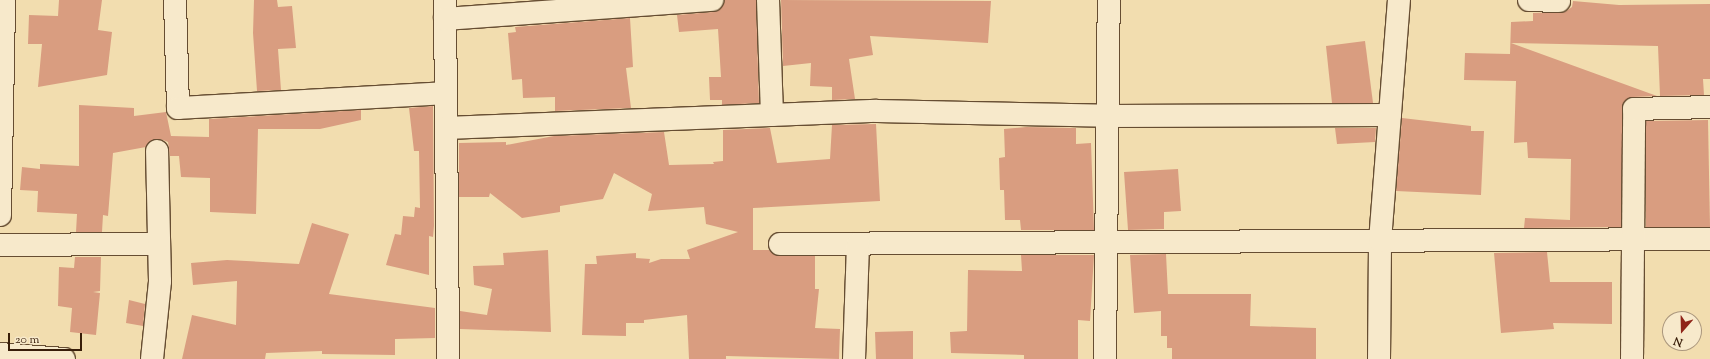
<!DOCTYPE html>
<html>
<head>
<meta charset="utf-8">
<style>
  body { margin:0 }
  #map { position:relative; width:1710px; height:359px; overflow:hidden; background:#f2ddaf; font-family:"Sorts Mill Goudy",serif }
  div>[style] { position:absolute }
  .building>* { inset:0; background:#d99d80 }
  .roads { filter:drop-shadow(1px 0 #664d32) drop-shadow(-1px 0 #664d32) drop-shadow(0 1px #664d32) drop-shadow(0 -1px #664d32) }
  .minor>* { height:22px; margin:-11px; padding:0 11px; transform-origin:11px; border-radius:11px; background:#f7e9cb }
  span { translate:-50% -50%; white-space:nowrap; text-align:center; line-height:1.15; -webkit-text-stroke:3px #f7e9cb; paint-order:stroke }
  .north { position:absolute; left:1662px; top:311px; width:40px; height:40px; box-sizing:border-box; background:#f7e9cb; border:1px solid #ab977d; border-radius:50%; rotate:200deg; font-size:11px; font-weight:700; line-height:16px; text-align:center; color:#381d09 }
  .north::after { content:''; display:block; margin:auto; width:14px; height:18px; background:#8f2418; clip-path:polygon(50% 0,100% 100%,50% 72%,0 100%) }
  .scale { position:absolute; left:8px; top:333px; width:74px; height:18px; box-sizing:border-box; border:2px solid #381d09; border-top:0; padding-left:5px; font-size:12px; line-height:14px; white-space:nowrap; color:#381d09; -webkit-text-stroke:3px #f7e9cb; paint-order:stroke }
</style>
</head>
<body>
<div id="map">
  <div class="building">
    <div style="clip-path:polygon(59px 0,102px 0,98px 30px,112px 32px,107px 75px,38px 87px,42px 44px,28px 44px,29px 15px,58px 16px)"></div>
    <div style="clip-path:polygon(254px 0,277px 0,278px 7px,292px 6px,296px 48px,278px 49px,281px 90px,257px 91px,253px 33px)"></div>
    <div style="clip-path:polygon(724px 0,756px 0,759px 103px,722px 105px,722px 100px,710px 100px,709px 77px,721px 77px,718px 29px,679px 32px,677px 15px,713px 12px,719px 10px)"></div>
    <div style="clip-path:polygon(781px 0,991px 1px,988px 43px,870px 36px,873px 55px,849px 59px,855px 99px,832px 100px,832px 87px,810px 86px,811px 63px,783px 66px)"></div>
    <div style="clip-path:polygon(1573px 1px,1619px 5px,1710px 4px,1710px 79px,1703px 79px,1704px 95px,1660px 96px,1658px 46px,1511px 43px,1657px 96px,1633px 97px,1623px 103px,1621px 227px,1524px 228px,1525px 218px,1570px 220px,1571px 159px,1528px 158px,1527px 142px,1514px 143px,1516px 81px,1464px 80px,1465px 53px,1510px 54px,1511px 22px,1533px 21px,1533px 13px,1565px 12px,1572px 7px)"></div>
    <div style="clip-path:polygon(630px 18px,633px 67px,626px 68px,631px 108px,555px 111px,555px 97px,523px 98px,522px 79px,512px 80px,508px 33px,516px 32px,515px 27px)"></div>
    <div style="clip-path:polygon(1365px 41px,1373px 103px,1332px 103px,1326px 46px)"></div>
    <div style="clip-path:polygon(79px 105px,134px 108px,134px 116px,166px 112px,171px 136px,209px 137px,209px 119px,361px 110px,361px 120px,320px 129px,258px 129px,256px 214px,210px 212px,210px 178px,181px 177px,179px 156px,170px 156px,168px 142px,163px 140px,156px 139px,146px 147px,113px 153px,108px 216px,103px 215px,102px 232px,76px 232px,77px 214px,37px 212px,38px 191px,20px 190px,22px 167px,40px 169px,40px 164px,79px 166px)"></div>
    <div style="clip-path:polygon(433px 106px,434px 226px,433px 237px,429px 236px,429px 275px,386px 265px,395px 234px,401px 235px,403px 216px,414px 217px,415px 207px,420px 208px,419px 151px,414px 151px,409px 108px)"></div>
    <div style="clip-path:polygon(1402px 118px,1471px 126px,1471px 131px,1484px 131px,1481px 195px,1396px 191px)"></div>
    <div style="clip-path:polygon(1708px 120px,1710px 227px,1646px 227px,1646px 121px)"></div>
    <div style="clip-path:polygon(876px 124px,880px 201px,753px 208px,753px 250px,769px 250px,780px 256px,815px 256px,815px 289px,819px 289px,815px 328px,840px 329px,839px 359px,726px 356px,726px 359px,689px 359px,687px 315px,644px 320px,644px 323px,626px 323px,626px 336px,582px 335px,585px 264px,597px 264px,596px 256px,636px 253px,636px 258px,650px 259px,649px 263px,661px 259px,690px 259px,687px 250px,738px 232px,706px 224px,704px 207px,648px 211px,652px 194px,614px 173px,603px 199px,560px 206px,560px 212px,522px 218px,490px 193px,489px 197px,459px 197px,459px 143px,506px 142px,506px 145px,554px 136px,664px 132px,669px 165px,714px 164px,713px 162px,723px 161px,723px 130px,770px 128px,777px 163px,830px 159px,832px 125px)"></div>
    <div style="clip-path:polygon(1026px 127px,1076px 128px,1076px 144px,1091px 143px,1094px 230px,1021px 230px,1020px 220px,1005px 220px,1004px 190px,1000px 190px,999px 158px,1005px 157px,1004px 129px)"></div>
    <div style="clip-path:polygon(1335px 128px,1376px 128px,1375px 142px,1337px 144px)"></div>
    <div style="clip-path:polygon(1178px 169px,1181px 211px,1164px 212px,1164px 229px,1128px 230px,1124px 172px)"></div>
    <div style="clip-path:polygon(312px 223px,349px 234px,329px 294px,435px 308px,435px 338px,395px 339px,395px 355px,322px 354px,322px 351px,266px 353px,265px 359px,182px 359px,192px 315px,236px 325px,237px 281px,193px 285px,191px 263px,227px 260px,299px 264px)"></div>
    <div style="clip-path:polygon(548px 250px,551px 332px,460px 329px,460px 311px,487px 315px,492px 289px,474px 285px,473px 266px,504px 265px,503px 253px)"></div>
    <div style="clip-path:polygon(1547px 252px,1550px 282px,1612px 282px,1612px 324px,1553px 323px,1554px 329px,1501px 333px,1494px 253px)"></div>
    <div style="clip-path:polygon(1166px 254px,1168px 294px,1251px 294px,1250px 326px,1316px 328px,1316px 359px,1172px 359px,1172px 348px,1167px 348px,1167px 336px,1161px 336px,1161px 311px,1134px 313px,1130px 255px)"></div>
    <div style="clip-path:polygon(1021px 255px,1094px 255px,1090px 321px,1078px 320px,1078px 359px,1024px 359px,1024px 355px,951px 353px,950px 332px,967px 331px,968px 270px,1022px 271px)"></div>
    <div style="clip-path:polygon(75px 257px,101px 257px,100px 291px,93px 292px,100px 293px,96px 335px,70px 332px,72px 308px,58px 306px,59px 267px,74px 268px)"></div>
    <div style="clip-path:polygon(129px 300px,145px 304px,143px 326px,126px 323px)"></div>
    <div style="clip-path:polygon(913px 331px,913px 359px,876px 359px,875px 332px)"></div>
  </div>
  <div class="roads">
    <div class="minor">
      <div style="left:175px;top:0;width:108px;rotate:88.4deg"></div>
      <div style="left:178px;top:108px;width:268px;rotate:-3.2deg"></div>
      <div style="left:445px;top:0;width:359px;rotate:89.5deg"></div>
      <div style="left:768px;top:0;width:115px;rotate:88deg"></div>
      <div style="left:1529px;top:0;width:30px;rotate:2deg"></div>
      <div style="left:445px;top:19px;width:268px;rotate:-4.1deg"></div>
      <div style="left:446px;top:128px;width:431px;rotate:-2.3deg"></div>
      <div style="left:877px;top:111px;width:231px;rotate:1.2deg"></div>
      <div style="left:1108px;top:116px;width:282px;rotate:-0.2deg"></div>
      <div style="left:0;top:215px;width:215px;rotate:-88.9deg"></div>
      <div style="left:780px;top:244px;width:930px;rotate:-0.31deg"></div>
      <div style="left:0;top:245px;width:159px;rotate:-0.4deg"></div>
      <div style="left:0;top:354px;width:64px;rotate:4.5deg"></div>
      <div style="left:152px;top:359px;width:78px;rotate:-84.1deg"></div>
      <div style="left:160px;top:281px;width:130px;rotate:-91.3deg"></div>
      <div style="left:854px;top:359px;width:115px;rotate:-88deg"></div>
      <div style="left:1105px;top:359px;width:359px;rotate:-89.4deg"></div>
      <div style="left:1379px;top:359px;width:118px;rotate:-89.5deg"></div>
      <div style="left:1380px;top:241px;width:242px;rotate:-85.5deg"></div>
      <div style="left:1632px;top:359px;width:250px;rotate:-89.5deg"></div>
      <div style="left:1634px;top:109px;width:76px;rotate:-1.5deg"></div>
    </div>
  </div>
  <div class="north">N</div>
  <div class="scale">20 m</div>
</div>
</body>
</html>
